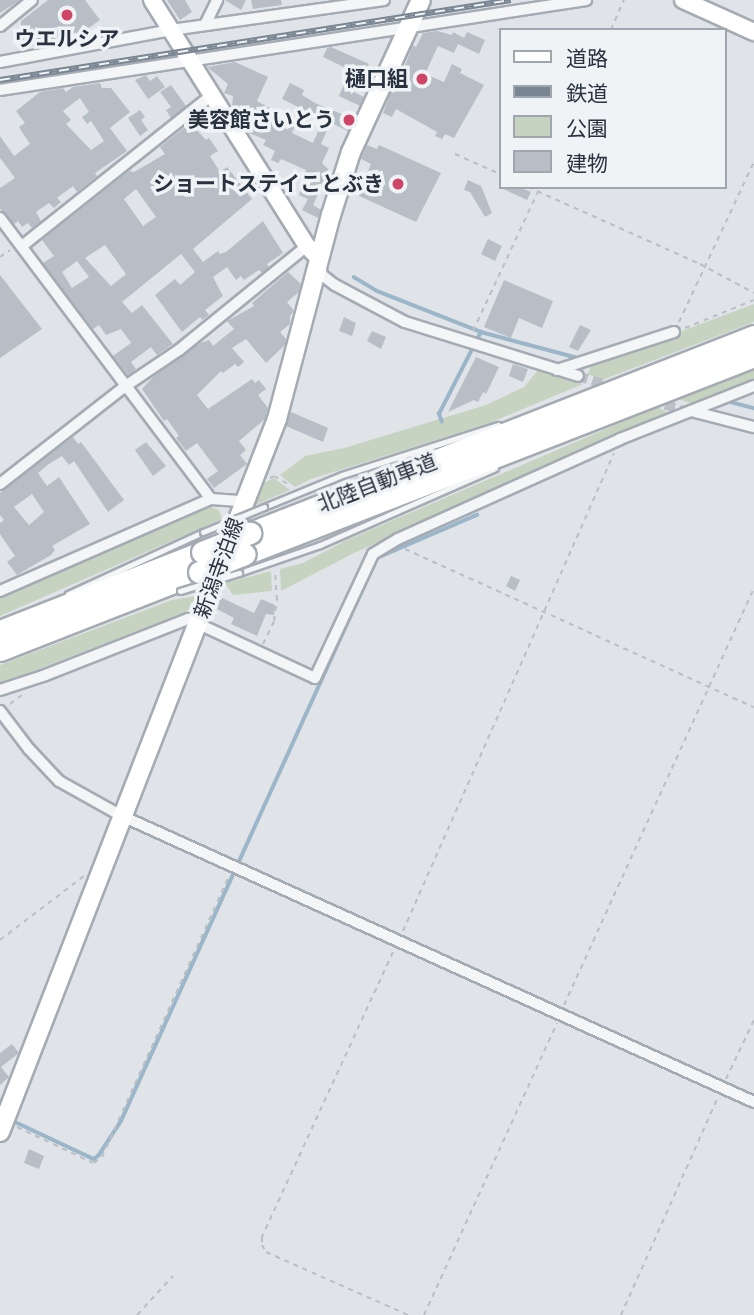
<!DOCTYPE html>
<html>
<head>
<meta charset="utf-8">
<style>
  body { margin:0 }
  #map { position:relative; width:754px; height:1315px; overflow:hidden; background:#e0e4e9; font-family:Arial,"Noto Sans JP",sans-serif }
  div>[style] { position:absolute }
  .green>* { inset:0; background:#c7d3c1 }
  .stream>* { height:3.5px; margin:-1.75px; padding:0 1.75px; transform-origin:1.75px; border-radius:1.75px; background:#9bb6c9 }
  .building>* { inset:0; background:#b7bec6 }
  .street-tunnel>* { height:10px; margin-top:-5px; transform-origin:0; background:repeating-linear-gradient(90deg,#bbc1c7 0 10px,transparent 0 15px) }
  .path>* { height:2px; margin-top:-1px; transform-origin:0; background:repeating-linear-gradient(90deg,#babfc4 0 5px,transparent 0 10px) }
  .roads { filter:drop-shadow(2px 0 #a5abb3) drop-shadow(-2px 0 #a5abb3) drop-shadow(0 2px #a5abb3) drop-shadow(0 -2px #a5abb3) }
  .lane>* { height:5px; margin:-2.5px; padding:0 2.5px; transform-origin:2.5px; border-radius:2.5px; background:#f3f5f7 }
  .street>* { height:10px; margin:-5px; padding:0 5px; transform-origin:5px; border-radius:5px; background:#f3f5f7 }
  .secondary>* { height:16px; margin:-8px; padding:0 8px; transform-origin:8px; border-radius:8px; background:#fff }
  .primary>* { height:18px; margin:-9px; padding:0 9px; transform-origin:9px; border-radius:9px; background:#fff }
  .highway>* { height:21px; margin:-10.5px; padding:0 10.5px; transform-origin:10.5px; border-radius:10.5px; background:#fff }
  .rail>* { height:6px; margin-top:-3px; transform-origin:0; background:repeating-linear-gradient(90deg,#eff3f6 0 10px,#798592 0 20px); box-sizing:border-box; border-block:2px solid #798592 }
  .bridges { filter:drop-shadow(2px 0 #a5abb3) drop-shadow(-2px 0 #a5abb3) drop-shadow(0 2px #a5abb3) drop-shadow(0 -2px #a5abb3) }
  .lane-bridge>* { height:5px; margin:-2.5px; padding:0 2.5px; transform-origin:2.5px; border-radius:2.5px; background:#f3f5f7 }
  .highway-bridge>* { height:21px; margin:-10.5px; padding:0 10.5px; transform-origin:10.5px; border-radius:10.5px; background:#fff }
  .dots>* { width:19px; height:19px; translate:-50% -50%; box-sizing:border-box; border:4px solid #eff3f6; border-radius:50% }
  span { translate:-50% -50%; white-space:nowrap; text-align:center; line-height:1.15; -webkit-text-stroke:7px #eff3f6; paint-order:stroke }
  .poi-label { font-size:21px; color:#293340; font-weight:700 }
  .right { translate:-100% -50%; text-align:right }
  .street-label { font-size:21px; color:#293340 }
  .legend { position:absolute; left:499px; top:28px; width:228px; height:161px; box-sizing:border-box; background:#eff3f6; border:2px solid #a0a6ad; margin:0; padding:9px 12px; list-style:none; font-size:21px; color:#293340 }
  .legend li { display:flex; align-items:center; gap:14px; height:35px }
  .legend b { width:35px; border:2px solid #a0a6ad }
</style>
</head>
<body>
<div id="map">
  <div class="green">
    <div style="clip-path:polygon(754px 304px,754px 322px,602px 380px,588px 374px,591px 365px)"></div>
    <div style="clip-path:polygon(754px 369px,754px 382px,696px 405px,678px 399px)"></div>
    <div style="clip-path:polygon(538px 370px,583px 384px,487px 424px,311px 479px,295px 487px,280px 475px,305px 456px,344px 448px,486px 405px,524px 387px)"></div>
    <div style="clip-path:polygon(657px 407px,671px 414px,354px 553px,281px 591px,280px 569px,303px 563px,347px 540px)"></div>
    <div style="clip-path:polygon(274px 478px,290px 490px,255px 505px,262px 484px)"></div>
    <div style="clip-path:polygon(207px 506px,219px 510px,222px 519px,0 616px,0 597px)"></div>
    <div style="clip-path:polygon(271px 571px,272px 591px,233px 595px,225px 583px)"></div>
    <div style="clip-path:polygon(196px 596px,188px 611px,0 684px,0 665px,172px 600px)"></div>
  </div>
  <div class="stream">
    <div style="left:354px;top:277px;width:27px;rotate:31deg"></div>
    <div style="left:377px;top:291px;width:112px;rotate:21.5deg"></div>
    <div style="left:481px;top:332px;width:100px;rotate:15deg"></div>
    <div style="left:727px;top:401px;width:28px;rotate:15deg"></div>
    <div style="left:442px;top:422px;width:9px;rotate:-111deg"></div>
    <div style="left:439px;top:414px;width:92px;rotate:-62.9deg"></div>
    <div style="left:11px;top:1120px;width:92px;rotate:25.2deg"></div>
    <div style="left:94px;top:1159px;width:6px;rotate:-39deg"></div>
    <div style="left:99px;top:1155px;width:40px;rotate:-57.1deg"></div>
    <div style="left:121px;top:1121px;width:618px;rotate:-65.55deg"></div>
    <div style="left:377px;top:558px;width:109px;rotate:-23.3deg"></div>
  </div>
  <div class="building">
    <div style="clip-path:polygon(0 0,20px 0,0 13px)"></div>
    <div style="clip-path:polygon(48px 0,85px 0,100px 20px,73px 39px,51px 39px,53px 42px,25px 47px,20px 32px,21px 21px)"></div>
    <div style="clip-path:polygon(167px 0,185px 0,192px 12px,180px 20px)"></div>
    <div style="clip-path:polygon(225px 0,246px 0,241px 10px)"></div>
    <div style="clip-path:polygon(251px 0,281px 0,282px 5px,253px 9px)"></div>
    <div style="clip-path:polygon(437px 31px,452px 35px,453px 32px,464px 38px,467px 32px,485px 40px,479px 54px,458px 44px,454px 53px,438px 46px,425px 74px,444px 82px,452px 64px,462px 69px,460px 73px,484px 85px,454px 138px,445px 134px,442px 139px,435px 136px,437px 132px,396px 109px,392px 117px,383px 113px,391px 92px,394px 93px,413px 45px,416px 47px,423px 33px)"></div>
    <div style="clip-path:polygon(331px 47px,369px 64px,354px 92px,364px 97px,360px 106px,339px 96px,350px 70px,323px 57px,327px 48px)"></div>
    <div style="clip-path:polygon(235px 62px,268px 77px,257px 101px,270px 108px,268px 112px,296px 124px,292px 133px,313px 143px,321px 125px,328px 128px,321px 144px,329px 148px,322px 163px,329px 170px,313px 205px,321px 210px,318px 218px,302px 210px,308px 199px,299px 195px,306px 170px,281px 159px,278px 163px,271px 160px,275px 151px,263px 145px,266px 140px,249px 133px,254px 116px,232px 106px,233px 96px,224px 93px,228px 84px,207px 67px)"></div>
    <div style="clip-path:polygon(146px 75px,150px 81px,157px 76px,165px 87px,148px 99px,135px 80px)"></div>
    <div style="clip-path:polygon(evenodd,100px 83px,102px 88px,111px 88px,130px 112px,110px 128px,127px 151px,95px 173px,97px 176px,77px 192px,73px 186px,57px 198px,61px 202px,54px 208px,49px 203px,36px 212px,41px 221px,32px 228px,28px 223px,22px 227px,18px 221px,14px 224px,0 209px,0 188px,15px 178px,0 158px,0 136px,14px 156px,30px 144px,19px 127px,25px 123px,16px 111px,40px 92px,63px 88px,66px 92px,73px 87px,100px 83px,80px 98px,89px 112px,82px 117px,87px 124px,91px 121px,104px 141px,91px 150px,66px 124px,71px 120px,63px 111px,80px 98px)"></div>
    <div style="clip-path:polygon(290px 83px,304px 90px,302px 95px,315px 103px,354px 119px,348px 131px,282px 99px)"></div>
    <div style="clip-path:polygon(171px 85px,186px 106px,171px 118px,166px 110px,171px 107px,160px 92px)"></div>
    <div style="clip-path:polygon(140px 110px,145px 117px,141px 120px,148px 130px,140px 136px,128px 118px)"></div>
    <div style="clip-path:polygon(evenodd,190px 123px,206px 140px,209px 138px,218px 151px,210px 156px,220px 172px,227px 167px,252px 199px,193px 249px,203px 262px,218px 251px,220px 254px,226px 252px,263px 221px,283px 253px,267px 264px,269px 267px,262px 273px,259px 270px,244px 280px,241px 276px,236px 280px,227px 267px,213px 277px,223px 296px,205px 310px,209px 315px,202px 320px,200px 317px,182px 332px,155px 295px,175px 279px,180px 285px,195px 272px,181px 254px,122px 302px,132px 313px,142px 305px,173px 344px,157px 355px,151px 347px,131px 362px,136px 369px,128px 375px,113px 356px,131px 343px,121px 329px,106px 335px,99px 325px,93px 329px,43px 263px,54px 256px,42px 240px,129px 171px,134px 172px,165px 154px,160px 147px,190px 123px,136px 189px,156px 217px,143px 226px,124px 199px,136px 189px,190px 123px,105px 245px,126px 274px,111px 286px,85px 258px,105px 245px,190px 123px,77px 261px,89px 277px,72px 288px,62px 272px,77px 261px)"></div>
    <div style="clip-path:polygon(367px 145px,377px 149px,379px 145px,441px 173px,416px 222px,357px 195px,371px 164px,361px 159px)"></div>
    <div style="clip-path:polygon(468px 180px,481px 186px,492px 213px,485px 217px,470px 192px,464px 190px)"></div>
    <div style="clip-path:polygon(499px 187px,519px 187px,531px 192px,527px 200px)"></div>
    <div style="clip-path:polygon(488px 239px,502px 246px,495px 261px,481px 254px)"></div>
    <div style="clip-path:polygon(288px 272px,301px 284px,299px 292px,287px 302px,294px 311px,290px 316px,290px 324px,280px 332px,286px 339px,285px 345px,266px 363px,246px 339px,232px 348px,244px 362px,238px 367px,235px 364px,223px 373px,221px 371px,197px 395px,208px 409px,252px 379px,255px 383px,259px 380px,266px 389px,258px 395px,268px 408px,265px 419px,239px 441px,246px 450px,240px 455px,247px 464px,214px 488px,207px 479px,218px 471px,197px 443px,186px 451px,176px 438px,179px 436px,167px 419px,164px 421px,142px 389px,153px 377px,200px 343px,209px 340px,213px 346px,234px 329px,227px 321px,254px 306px,252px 303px)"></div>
    <div style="clip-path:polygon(0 275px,42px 329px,0 358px)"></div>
    <div style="clip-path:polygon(504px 280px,553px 301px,542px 328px,519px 318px,511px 338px,484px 327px)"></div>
    <div style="clip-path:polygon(344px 317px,356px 323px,352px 336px,339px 331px)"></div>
    <div style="clip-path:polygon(580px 325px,591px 330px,578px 351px,569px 347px)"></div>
    <div style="clip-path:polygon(372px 331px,386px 337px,381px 349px,367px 341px)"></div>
    <div style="clip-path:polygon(476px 357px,499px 367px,486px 394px,483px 392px,478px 402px,474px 400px,448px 412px)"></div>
    <div style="clip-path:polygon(513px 364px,528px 369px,523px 382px,509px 376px)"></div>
    <div style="clip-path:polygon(291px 412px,328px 428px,323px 442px,286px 426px)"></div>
    <div style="clip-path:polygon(evenodd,73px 437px,78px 444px,81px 442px,124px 500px,108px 512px,74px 461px,69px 465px,62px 456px,49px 464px,38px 473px,47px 486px,59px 477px,90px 524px,52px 546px,55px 550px,51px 555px,17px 575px,7px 562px,15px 556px,0 534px,0 523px,4px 520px,0 515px,0 493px,73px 437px,32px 494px,44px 512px,29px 525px,14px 507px,32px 494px)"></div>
    <div style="clip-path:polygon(146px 442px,166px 466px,153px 476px,135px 450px)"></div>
    <div style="clip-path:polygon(511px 576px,520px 580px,515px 591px,506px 586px)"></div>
    <div style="clip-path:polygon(220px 597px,254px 613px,261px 599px,275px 605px,274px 615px,266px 614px,257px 636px,231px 624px,234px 618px,217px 609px)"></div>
    <div style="clip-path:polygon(12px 1044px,19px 1053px,1px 1067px,9px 1077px,0 1085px,0 1053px)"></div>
    <div style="clip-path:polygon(29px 1149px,44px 1156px,39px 1169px,24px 1163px)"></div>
  </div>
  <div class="street-tunnel">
    <div style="left:578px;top:376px;width:39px;rotate:18deg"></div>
    <div style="left:651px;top:400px;width:32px;rotate:18deg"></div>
  </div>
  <div class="path">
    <div style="left:611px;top:30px;width:33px;rotate:-67deg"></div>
    <div style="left:455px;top:154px;width:49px;rotate:24deg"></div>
    <div style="left:528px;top:187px;width:188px;rotate:24.1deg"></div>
    <div style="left:700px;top:264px;width:61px;rotate:28.2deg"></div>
    <div style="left:0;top:257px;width:12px;rotate:-35deg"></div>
    <div style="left:679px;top:322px;width:177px;rotate:-64.9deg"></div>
    <div style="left:685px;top:328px;width:74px;rotate:-22.1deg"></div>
    <div style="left:473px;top:331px;width:159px;rotate:-65deg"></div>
    <div style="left:270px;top:478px;width:4px;rotate:-27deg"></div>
    <div style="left:274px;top:476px;width:16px;rotate:30deg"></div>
    <div style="left:405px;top:549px;width:383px;rotate:24.4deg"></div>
    <div style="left:263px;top:644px;width:25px;rotate:-64deg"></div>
    <div style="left:274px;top:621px;width:21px;rotate:-82deg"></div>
    <div style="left:277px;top:600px;width:26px;rotate:-94deg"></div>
    <div style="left:10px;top:704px;width:15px;rotate:-37deg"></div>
    <div style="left:403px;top:931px;width:522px;rotate:-66.18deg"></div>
    <div style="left:0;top:940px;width:106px;rotate:-37.3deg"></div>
    <div style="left:393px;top:952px;width:314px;rotate:114.7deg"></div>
    <div style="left:262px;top:1237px;width:8px;rotate:90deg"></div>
    <div style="left:262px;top:1245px;width:8px;rotate:60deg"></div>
    <div style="left:266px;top:1252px;width:155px;rotate:23.9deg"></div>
    <div style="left:564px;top:1005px;width:457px;rotate:-65.5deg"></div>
    <div style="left:726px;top:1079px;width:65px;rotate:-64.6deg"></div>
    <div style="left:17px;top:1127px;width:80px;rotate:25.3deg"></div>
    <div style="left:89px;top:1161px;width:5px;rotate:22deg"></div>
    <div style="left:94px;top:1163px;width:10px;rotate:-37deg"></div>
    <div style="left:102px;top:1157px;width:308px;rotate:-65.7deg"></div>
    <div style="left:137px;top:1315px;width:53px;rotate:-47.3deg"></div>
    <div style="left:424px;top:1315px;width:321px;rotate:-65.5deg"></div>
    <div style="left:621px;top:1315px;width:239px;rotate:-66deg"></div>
  </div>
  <div class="roads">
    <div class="lane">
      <div style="left:264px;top:507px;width:84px;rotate:-22.3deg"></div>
      <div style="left:342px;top:475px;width:164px;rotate:-17.8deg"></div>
      <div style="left:239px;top:573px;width:86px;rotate:-19.1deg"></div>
      <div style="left:320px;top:545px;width:191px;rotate:-23.7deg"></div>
      <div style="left:68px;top:594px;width:149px;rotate:-24.7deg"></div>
    </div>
    <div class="street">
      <div style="left:205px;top:25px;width:28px;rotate:-64deg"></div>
      <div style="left:0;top:26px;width:41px;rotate:-39.1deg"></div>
      <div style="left:0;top:62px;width:174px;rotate:-10.6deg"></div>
      <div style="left:171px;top:30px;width:215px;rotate:-8deg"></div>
      <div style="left:0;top:90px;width:593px;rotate:-8.73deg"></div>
      <div style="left:0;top:218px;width:351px;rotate:53.1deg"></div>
      <div style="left:211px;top:499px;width:32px;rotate:4deg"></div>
      <div style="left:22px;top:246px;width:243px;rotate:-38.5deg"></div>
      <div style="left:320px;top:265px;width:10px;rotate:79deg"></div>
      <div style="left:322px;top:275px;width:16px;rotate:38deg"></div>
      <div style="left:335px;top:285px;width:79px;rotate:27.9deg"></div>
      <div style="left:405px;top:322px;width:181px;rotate:17.3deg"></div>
      <div style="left:557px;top:370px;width:123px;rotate:-18deg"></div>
      <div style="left:691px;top:411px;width:65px;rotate:14.3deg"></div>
      <div style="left:0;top:484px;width:157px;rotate:-38deg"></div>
      <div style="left:124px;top:387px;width:66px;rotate:-33.9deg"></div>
      <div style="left:179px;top:350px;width:165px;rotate:-39.1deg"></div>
      <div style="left:0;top:591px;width:230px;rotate:-23.6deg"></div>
      <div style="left:0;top:690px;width:45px;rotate:-18deg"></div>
      <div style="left:43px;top:676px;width:156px;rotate:-21.5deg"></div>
      <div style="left:188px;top:619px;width:140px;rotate:24.9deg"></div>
      <div style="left:315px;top:678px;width:137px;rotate:-64.9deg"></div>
      <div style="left:373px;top:554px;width:29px;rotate:-31deg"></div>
      <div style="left:398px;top:539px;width:243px;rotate:-24.2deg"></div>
      <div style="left:620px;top:439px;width:144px;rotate:-21.6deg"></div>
      <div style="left:0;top:711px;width:48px;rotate:52.7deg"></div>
      <div style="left:29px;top:749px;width:44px;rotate:46.8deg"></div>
      <div style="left:59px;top:781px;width:72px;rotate:29.1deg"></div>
      <div style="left:122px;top:816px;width:694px;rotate:24.35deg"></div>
    </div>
    <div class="secondary">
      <div style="left:152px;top:0;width:291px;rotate:57.8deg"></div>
      <div style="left:307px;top:246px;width:18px;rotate:47deg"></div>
      <div style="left:683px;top:0;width:78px;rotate:24.3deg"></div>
    </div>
    <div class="primary">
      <div style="left:0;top:1132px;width:765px;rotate:-68.77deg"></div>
      <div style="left:277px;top:419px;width:211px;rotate:-75.2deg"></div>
      <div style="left:331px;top:215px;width:66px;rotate:-72.4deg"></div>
      <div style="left:351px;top:152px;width:167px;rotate:-65.3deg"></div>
    </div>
    <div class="highway">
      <div style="left:250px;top:533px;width:541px;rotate:-21.35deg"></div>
      <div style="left:245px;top:554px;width:546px;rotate:-21.26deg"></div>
      <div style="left:0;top:631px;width:217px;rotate:-21.4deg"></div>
      <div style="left:0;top:650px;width:214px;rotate:-21.4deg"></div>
    </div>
  </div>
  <div class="rail">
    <div style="left:0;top:80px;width:517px;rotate:-8.9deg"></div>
  </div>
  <div class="bridges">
    <div class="lane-bridge">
      <div style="left:203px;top:532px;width:66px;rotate:-22.3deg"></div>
      <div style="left:180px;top:591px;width:62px;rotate:-17deg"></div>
    </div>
    <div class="highway-bridge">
      <div style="left:202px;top:552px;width:52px;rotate:-21.6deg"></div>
      <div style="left:199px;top:572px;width:49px;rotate:-21.4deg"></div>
    </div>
  </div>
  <div class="dots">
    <div style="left:67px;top:15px;background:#ce4567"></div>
    <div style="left:422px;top:79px;background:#ce4567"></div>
    <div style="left:349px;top:120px;background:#ce4567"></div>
    <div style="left:398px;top:184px;background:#ce4567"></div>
  </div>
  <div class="poi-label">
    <span style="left:67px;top:39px">ウエルシア</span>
    <span class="right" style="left:408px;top:79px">樋口組</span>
    <span class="right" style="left:335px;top:120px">美容館さいとう</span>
    <span class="right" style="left:384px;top:184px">ショートステイことぶき</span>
  </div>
  <div class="street-label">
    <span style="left:377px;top:483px;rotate:-21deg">北陸自動車道</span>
    <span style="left:219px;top:568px;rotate:-70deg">新潟寺泊線</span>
  </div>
  <ul class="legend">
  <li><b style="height:9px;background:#fff"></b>道路</li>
  <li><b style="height:9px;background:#798592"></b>鉄道</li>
  <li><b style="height:19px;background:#c7d3c1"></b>公園</li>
  <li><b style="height:19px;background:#b7bec6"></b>建物</li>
  </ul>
</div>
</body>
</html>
